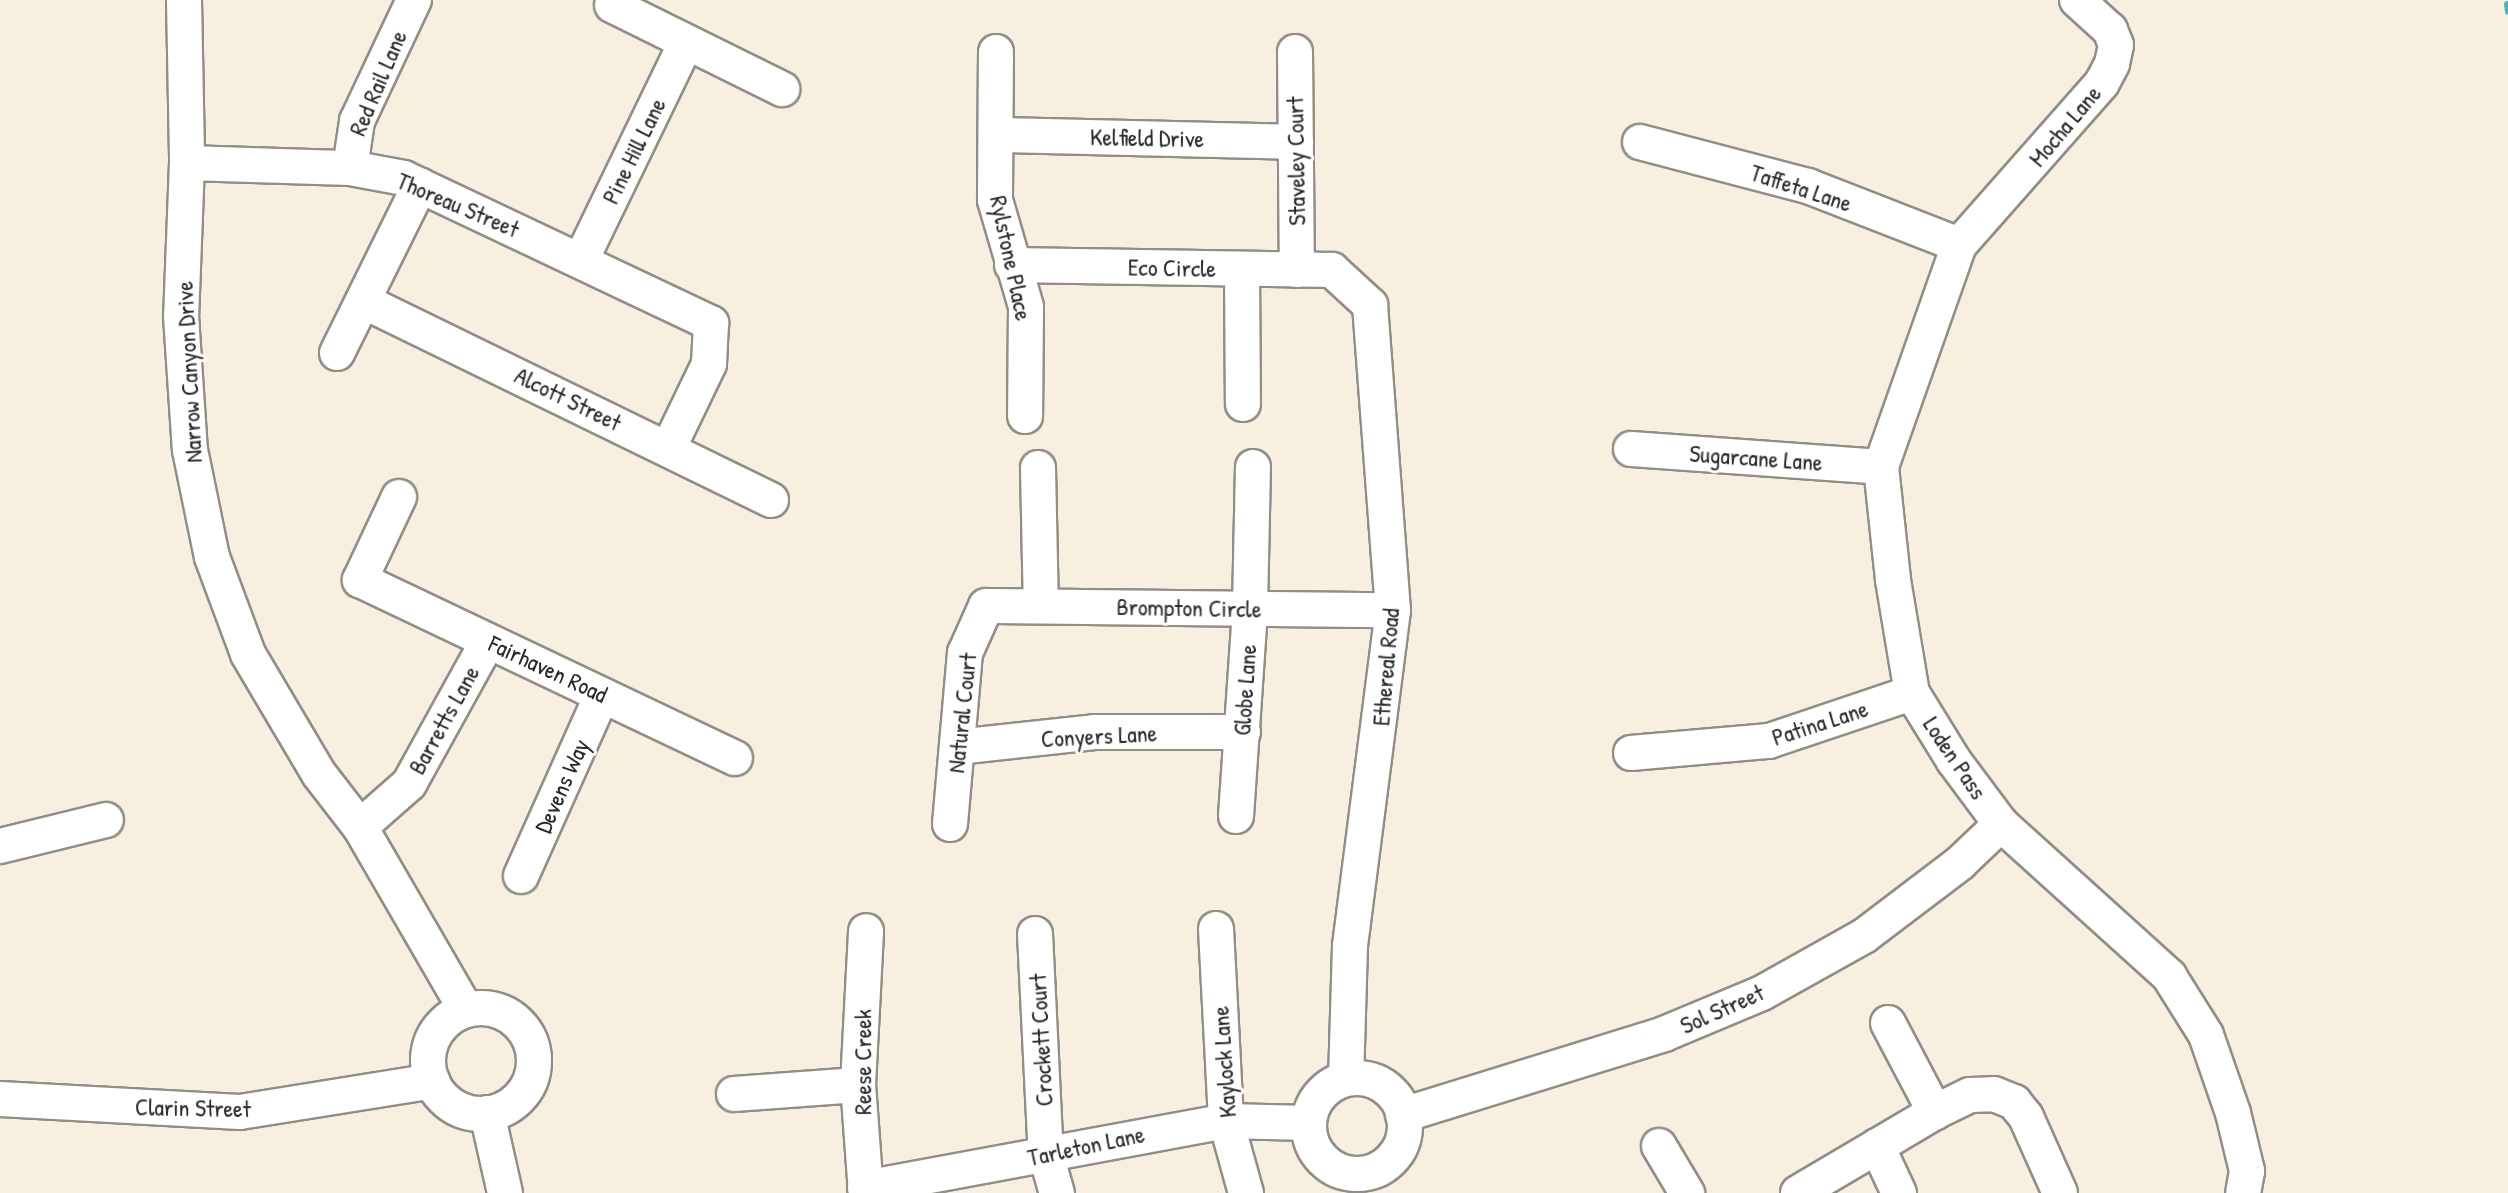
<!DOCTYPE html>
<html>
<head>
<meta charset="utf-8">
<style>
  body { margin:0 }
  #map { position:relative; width:2508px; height:1193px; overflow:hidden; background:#f7f0e1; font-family:"Patrick Hand",sans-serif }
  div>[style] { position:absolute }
  .stream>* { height:7px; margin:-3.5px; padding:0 3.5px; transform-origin:3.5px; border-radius:3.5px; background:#49b6c5 }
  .roads { filter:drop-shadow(2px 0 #918e86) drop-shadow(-2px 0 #918e86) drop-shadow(0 2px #918e86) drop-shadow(0 -2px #918e86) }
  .minor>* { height:34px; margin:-17px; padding:0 17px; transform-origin:17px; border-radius:17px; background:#fff }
  .minor>.ring { margin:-17px; padding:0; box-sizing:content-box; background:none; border:34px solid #fff; border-radius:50% }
  span { translate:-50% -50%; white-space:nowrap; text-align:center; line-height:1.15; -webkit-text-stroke:6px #fff; paint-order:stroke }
  .street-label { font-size:24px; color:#2b2b2b }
</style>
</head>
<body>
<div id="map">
  <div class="stream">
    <div style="left:2507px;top:4px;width:7px;rotate:82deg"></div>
  </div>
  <div class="roads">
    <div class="minor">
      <div style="left:184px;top:0;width:163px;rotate:88.9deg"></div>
      <div style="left:187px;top:163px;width:153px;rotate:92.2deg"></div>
      <div style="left:181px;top:316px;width:134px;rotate:86.2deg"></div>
      <div style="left:190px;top:450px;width:109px;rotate:78.4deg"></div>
      <div style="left:212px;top:557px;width:103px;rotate:69.6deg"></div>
      <div style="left:248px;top:654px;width:139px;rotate:59.4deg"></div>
      <div style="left:319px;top:774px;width:67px;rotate:52.3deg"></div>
      <div style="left:360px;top:827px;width:211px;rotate:59.9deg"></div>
      <div style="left:2077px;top:0;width:45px;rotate:42.3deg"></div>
      <div style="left:2110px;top:30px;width:16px;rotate:68deg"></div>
      <div style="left:2116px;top:45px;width:19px;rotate:102deg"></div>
      <div style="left:2112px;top:64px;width:21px;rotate:118deg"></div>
      <div style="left:2102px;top:83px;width:216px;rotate:131.4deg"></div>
      <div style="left:1959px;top:245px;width:235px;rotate:109.4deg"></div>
      <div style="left:1881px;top:467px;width:114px;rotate:83.9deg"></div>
      <div style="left:1893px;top:580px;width:115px;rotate:80.5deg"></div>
      <div style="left:1912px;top:693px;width:80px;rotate:58.3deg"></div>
      <div style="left:1954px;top:761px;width:79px;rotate:53.3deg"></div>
      <div style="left:2001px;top:824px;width:227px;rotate:42.1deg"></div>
      <div style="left:2169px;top:976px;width:70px;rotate:57.9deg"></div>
      <div style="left:2206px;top:1035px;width:83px;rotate:70.9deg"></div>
      <div style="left:2233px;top:1113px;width:60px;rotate:76.4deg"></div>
      <div style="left:2247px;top:1171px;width:22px;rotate:100deg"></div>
      <div style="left:612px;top:5px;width:190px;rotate:26.3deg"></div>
      <div style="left:996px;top:52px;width:148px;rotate:90.4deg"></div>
      <div style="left:995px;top:200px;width:111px;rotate:73.8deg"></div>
      <div style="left:1026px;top:307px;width:109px;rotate:90.5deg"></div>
      <div style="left:1295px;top:52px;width:218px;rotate:89.5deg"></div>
      <div style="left:997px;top:135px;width:299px;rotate:1.3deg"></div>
      <div style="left:1640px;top:142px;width:174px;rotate:14.7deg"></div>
      <div style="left:1808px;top:186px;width:162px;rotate:21.3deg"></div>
      <div style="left:187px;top:163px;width:163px;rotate:1.8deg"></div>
      <div style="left:350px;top:168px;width:55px;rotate:10.5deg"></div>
      <div style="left:404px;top:178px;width:340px;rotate:25.3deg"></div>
      <div style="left:711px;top:323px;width:41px;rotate:92.8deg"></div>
      <div style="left:709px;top:364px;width:92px;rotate:115.7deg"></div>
      <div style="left:350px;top:168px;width:48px;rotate:-81.5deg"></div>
      <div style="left:357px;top:121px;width:134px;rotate:-64.8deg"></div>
      <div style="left:581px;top:260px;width:241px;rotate:-64.2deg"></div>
      <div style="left:1012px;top:265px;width:320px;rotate:0.9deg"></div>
      <div style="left:1332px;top:270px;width:52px;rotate:42.6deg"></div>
      <div style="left:1370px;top:305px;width:306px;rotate:85.7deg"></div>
      <div style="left:1393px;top:610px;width:339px;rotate:97.3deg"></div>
      <div style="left:1350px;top:946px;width:132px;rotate:91.7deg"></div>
      <div style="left:1242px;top:270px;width:134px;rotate:89.6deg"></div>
      <div style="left:363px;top:301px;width:454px;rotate:26deg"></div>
      <div style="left:337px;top:353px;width:187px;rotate:-63.7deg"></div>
      <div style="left:1631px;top:449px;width:251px;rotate:4.1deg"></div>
      <div style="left:1038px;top:468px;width:138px;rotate:88.8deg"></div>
      <div style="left:399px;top:497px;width:92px;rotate:115.2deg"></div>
      <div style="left:360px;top:580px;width:415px;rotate:25.4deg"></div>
      <div style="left:957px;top:747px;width:138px;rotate:-6.2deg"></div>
      <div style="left:1094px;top:732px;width:149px"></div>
      <div style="left:1631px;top:753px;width:139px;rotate:-5deg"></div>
      <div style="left:1769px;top:741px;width:151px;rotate:-18.6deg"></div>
      <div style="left:1236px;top:816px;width:207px;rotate:-86.1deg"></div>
      <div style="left:1250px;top:609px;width:142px;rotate:-88.8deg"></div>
      <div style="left:950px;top:824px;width:172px;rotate:-85deg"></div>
      <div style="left:965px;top:653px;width:51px;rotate:-65.9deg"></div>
      <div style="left:986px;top:606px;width:407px;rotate:0.6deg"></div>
      <div style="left:360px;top:827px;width:65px;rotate:-41.3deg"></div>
      <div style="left:409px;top:784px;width:163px;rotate:-61.1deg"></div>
      <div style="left:0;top:846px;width:109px;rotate:-13.8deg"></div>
      <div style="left:521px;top:876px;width:198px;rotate:-65.9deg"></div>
      <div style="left:1216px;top:929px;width:192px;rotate:87deg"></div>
      <div style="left:1226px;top:1121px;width:75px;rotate:74.5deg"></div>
      <div style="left:1035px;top:934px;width:221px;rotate:87.2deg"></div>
      <div style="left:1046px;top:1155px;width:40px;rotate:74deg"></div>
      <div class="ring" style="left:428px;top:1008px;width:72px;height:72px"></div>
      <div style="left:1888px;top:1023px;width:101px;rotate:62.2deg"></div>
      <div class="ring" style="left:1309px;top:1078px;width:62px;height:62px"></div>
      <div style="left:734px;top:1094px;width:124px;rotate:-4.2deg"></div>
      <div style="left:0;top:1099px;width:240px;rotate:3.1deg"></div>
      <div style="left:240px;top:1112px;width:195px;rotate:-9.1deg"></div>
      <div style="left:487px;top:1113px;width:82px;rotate:77.3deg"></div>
      <div style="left:1403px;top:1115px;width:273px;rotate:-17.2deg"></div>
      <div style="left:1664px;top:1034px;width:106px;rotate:-22.7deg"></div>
      <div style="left:1762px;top:993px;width:117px;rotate:-29.2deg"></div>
      <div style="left:1864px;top:936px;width:121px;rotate:-37.2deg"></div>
      <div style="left:1960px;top:863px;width:57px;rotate:-43.6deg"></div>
      <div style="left:1659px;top:1146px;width:55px;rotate:59.2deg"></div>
      <div style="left:1877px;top:1146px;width:52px;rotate:64.9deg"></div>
      <div style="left:865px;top:1188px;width:367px;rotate:-10.5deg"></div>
      <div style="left:1226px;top:1121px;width:83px;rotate:1.4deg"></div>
      <div style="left:866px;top:1193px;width:108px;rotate:-94.2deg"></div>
      <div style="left:858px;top:1085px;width:154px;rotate:-87deg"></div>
      <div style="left:1798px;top:1193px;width:159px;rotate:-30.6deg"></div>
      <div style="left:1935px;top:1112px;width:39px;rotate:-26deg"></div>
      <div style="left:1970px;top:1095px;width:24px;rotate:-2deg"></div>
      <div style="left:1994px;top:1094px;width:22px;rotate:22deg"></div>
      <div style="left:2014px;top:1102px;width:19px;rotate:51deg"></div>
      <div style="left:2026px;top:1117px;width:83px;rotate:65.9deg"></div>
    </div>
  </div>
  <div class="street-label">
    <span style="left:378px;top:83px;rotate:-67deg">Red Rail Lane</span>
    <span style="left:2065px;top:126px;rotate:-50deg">Mocha Lane</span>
    <span style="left:1147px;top:138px;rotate:1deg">Kelfield Drive</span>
    <span style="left:634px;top:151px;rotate:-64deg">Pine Hill Lane</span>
    <span style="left:1296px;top:161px;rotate:-91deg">Staveley Court</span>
    <span style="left:1801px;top:188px;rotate:18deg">Taffeta Lane</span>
    <span style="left:458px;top:205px;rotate:23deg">Thoreau Street</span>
    <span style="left:1011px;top:258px;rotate:78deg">Rylstone Place</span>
    <span style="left:1172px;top:268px;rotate:1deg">Eco Circle</span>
    <span style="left:189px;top:372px;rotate:-93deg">Narrow Canyon Drive</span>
    <span style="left:568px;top:399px;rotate:26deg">Alcott Street</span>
    <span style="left:1756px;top:458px;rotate:4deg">Sugarcane Lane</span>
    <span style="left:1189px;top:608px;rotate:1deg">Brompton Circle</span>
    <span style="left:1386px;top:667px;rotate:-85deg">Ethereal Road</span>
    <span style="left:548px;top:669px;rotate:25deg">Fairhaven Road</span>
    <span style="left:1245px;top:690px;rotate:-86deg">Globe Lane</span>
    <span style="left:962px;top:713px;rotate:-84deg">Natural Court</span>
    <span style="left:444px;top:720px;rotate:-61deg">Barretts Lane</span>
    <span style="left:1820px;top:723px;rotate:-18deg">Patina Lane</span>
    <span style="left:1099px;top:736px;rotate:-3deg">Conyers Lane</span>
    <span style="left:1955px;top:758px;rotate:56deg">Loden Pass</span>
    <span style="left:562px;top:786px;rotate:-66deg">Devens Way</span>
    <span style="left:1722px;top:1009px;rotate:-24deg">Sol Street</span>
    <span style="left:1041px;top:1040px;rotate:-93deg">Crockett Court</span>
    <span style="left:863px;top:1062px;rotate:-90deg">Reese Creek</span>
    <span style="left:1224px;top:1062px;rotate:-94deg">Kaylock Lane</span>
    <span style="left:193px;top:1108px;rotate:1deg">Clarin Street</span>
    <span style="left:1086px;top:1146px;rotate:-12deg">Tarleton Lane</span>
  </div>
</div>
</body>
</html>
